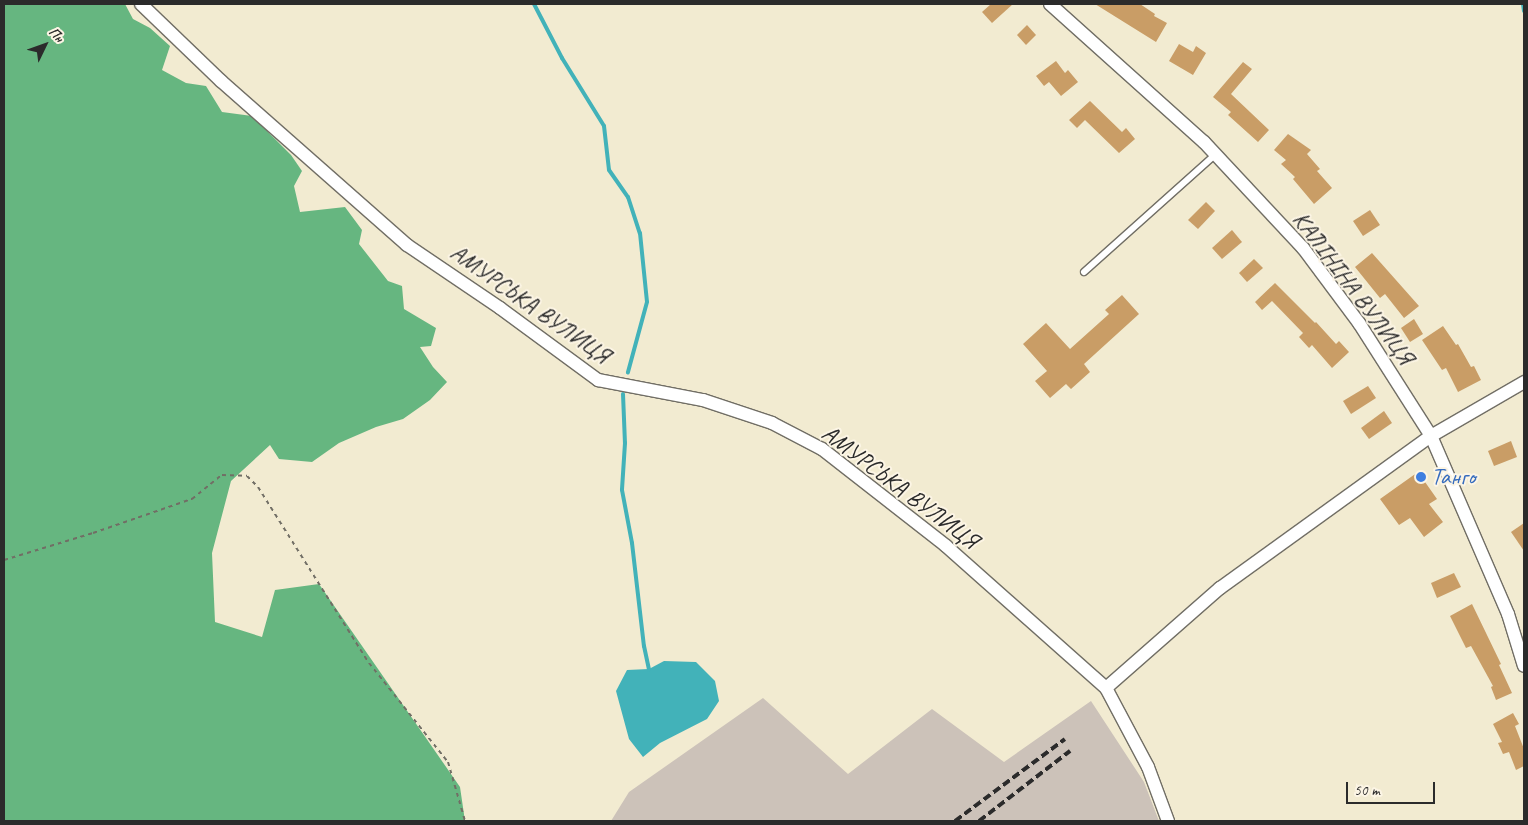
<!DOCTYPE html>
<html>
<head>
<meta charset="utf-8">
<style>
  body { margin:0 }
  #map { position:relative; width:1528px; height:825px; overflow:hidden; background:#f2ebd1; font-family:Caveat,sans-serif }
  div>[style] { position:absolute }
  .industrial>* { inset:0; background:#ccc2b9 }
  .forest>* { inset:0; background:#66b680 }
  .water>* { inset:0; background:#42b2b9 }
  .stream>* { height:4px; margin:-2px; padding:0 2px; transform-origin:2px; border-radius:2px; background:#42b2b9 }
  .building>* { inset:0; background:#c99d66 }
  .path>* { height:2px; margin-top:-1px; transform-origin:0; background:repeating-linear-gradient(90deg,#716e65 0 4px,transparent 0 8px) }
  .roads { filter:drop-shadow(1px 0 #716e65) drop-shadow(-1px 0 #716e65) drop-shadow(0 1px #716e65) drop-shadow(0 -1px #716e65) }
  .service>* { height:6px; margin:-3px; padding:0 3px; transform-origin:3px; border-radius:3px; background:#fff }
  .minor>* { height:12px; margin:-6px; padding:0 6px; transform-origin:6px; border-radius:6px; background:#fff }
  .rail>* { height:4px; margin-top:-2px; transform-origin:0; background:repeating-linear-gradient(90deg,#2b2b2b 0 8px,transparent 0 12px) }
  .dots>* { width:14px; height:14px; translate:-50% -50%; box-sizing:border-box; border:2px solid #fcf5e5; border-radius:50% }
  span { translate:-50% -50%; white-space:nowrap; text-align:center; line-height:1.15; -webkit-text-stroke:4px #fcf5e5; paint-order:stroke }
  .street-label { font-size:24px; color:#2b2b2b }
  .shop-label { font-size:24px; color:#366cbe }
  .left { translate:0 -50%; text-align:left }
  .frame { position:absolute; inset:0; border:5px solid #2b2b2b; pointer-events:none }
  .north { position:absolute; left:20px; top:20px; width:50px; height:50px; -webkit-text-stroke:4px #fcf5e5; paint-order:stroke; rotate:48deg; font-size:14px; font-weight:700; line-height:20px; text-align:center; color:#2b2b2b }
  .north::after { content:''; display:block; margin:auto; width:18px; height:22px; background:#2b2b2b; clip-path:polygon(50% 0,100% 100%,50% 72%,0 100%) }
  .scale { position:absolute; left:1346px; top:782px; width:89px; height:22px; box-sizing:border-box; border:2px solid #2b2b2b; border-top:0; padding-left:6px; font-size:15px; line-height:18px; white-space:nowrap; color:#2b2b2b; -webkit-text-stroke:4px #fcf5e5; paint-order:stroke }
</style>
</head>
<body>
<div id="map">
  <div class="industrial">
    <div style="clip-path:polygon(763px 698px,848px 774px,932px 709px,1004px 762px,1091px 701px,1144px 782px,1159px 821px,611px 821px,629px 792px)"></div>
  </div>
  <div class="forest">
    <div style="clip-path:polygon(4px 4px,125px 4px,133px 19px,150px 28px,170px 46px,162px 70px,186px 83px,206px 86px,222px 112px,252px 116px,291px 155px,302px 171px,294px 186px,300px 212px,345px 207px,362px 230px,359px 244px,388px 281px,402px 286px,404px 309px,436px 328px,431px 346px,420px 347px,433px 367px,447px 382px,430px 400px,403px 419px,376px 427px,339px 443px,312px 462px,279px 459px,270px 445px,231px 481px,212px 553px,215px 622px,262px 637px,275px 590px,319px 584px,460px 787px,465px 821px,4px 821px)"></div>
  </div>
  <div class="water">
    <div style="clip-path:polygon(664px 661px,696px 662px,715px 681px,719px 701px,707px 719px,660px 743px,643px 757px,629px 739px,616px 691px,627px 670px,649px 669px)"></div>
  </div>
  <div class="stream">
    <div style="left:534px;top:4px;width:61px;rotate:62.6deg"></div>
    <div style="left:562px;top:58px;width:80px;rotate:58.3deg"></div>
    <div style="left:604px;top:126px;width:44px;rotate:83.5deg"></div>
    <div style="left:609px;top:170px;width:33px;rotate:55deg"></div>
    <div style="left:628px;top:197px;width:38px;rotate:72deg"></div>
    <div style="left:640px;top:233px;width:69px;rotate:84.2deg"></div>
    <div style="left:647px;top:302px;width:73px;rotate:105.2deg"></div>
    <div style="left:1523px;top:4px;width:7px;rotate:82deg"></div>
    <div style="left:623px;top:394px;width:49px;rotate:87.7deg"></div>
    <div style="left:625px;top:443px;width:47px;rotate:93.7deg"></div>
    <div style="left:622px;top:490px;width:54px;rotate:79.3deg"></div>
    <div style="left:632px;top:543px;width:104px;rotate:83.4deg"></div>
    <div style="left:644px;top:646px;width:24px;rotate:78deg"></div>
  </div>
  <div class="building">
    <div style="clip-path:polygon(991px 4px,1013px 4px,992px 23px,982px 12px)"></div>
    <div style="clip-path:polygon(1095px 4px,1140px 4px,1155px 14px,1154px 16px,1167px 23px,1156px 42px)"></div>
    <div style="clip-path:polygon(1027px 25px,1036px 35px,1026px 45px,1017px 35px)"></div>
    <div style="clip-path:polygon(1179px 44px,1193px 52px,1196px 46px,1206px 53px,1193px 75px,1169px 61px)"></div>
    <div style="clip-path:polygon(1056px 61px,1065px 73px,1068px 70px,1078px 82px,1061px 96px,1049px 82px,1044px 86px,1036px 76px)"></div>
    <div style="clip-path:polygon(1243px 62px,1252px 69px,1231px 94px,1269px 130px,1258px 142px,1228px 115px,1231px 112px,1213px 97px)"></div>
    <div style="clip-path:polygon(1090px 101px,1122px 132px,1126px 128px,1135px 139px,1119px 153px,1085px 120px,1077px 128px,1069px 120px)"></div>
    <div style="clip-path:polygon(1288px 134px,1311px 150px,1307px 154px,1320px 169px,1317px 171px,1332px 188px,1314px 204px,1293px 179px,1295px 177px,1281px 164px,1286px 160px,1274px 150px)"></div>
    <div style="clip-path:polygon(1206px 202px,1215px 211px,1198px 229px,1188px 220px)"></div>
    <div style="clip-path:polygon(1370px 210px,1380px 225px,1363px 236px,1353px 221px)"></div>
    <div style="clip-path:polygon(1232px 230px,1242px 242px,1222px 259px,1212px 248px)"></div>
    <div style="clip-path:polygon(1372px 253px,1419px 306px,1404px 318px,1385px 294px,1380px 298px,1355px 267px)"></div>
    <div style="clip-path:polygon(1254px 259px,1263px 268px,1247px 282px,1239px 273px)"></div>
    <div style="clip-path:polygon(1275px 283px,1315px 323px,1316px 322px,1336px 344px,1339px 341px,1349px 352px,1332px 368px,1312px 345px,1309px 348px,1299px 337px,1303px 333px,1272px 301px,1262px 310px,1255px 302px)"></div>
    <div style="clip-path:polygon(1122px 295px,1139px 314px,1084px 364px,1090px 372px,1071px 389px,1066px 384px,1050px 398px,1035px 381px,1047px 371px,1023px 344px,1046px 323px,1070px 349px,1109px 314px,1105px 310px)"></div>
    <div style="clip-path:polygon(1414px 319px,1423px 334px,1410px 342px,1401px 328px)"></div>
    <div style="clip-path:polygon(1443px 326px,1456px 345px,1458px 344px,1471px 367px,1474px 366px,1481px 380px,1458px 392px,1446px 368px,1442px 370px,1422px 340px)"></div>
    <div style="clip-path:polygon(1368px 386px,1376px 398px,1351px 414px,1343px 401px)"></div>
    <div style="clip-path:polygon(1384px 411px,1392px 423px,1369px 439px,1361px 428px)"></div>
    <div style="clip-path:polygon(1511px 441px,1517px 457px,1494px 466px,1488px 451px)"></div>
    <div style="clip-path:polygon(1418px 472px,1437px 499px,1429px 504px,1443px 522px,1424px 537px,1410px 518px,1399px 525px,1380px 499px)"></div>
    <div style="clip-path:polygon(1524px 523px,1524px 551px,1511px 532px)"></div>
    <div style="clip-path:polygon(1454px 573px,1461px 587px,1437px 598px,1431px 583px)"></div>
    <div style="clip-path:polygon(1472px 604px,1501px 664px,1499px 665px,1512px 693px,1496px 700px,1491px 687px,1493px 686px,1471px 646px,1466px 648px,1450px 616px)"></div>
    <div style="clip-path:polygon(1513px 713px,1519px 724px,1515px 726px,1524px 749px,1524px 766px,1516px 770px,1509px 752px,1503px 754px,1498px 743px,1502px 742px,1493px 724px)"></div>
  </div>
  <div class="path">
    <div style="left:4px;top:560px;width:93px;rotate:-16.9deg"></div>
    <div style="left:93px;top:533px;width:105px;rotate:-19deg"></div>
    <div style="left:192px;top:499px;width:38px;rotate:-39deg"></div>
    <div style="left:222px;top:475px;width:25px;rotate:2deg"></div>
    <div style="left:247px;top:476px;width:16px;rotate:45deg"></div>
    <div style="left:258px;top:487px;width:208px;rotate:57.8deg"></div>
    <div style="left:369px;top:663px;width:127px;rotate:51.4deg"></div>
    <div style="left:448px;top:762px;width:61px;rotate:73.9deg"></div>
  </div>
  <div class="roads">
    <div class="service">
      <div style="left:1084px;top:272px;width:177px;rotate:-41.8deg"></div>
    </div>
    <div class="minor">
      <div style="left:141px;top:4px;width:111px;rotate:43.9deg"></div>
      <div style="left:221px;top:81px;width:248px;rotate:41.4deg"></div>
      <div style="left:407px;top:245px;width:112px;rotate:34.1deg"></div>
      <div style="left:500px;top:308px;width:122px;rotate:36.3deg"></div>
      <div style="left:598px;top:380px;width:107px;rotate:10.8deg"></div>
      <div style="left:703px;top:400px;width:73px;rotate:18.4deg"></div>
      <div style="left:772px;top:423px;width:56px;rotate:27.5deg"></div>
      <div style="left:822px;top:449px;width:157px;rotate:38deg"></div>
      <div style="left:946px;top:546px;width:214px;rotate:41.6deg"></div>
      <div style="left:1106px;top:688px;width:89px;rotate:62deg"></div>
      <div style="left:1148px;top:767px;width:58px;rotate:69.7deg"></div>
      <div style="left:1050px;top:4px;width:207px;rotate:41.9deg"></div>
      <div style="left:1204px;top:142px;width:145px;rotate:47deg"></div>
      <div style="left:1303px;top:248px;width:94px;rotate:53.3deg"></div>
      <div style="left:1359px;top:323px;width:134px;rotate:57.5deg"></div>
      <div style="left:1431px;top:436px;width:194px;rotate:66.6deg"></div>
      <div style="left:1508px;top:614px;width:54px;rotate:72.9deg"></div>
      <div style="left:1106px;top:688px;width:152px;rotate:-41.3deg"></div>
      <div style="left:1220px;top:588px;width:260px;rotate:-35.8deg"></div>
      <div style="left:1431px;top:436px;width:108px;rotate:-30.1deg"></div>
    </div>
  </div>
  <div class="rail">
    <div style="left:955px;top:821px;width:137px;rotate:-36.7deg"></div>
    <div style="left:979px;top:821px;width:115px;rotate:-37.6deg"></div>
  </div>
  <div class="dots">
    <div style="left:1421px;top:477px;background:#3f7fe0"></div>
  </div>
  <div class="street-label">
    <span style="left:1353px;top:288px;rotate:53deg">КАЛІНІНА ВУЛИЦЯ</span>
    <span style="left:530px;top:304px;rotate:35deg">АМУРСЬКА ВУЛИЦЯ</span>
    <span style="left:900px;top:487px;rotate:37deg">АМУРСЬКА ВУЛИЦЯ</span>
  </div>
  <div class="shop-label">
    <span class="left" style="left:1431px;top:477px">Танго</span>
  </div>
  <div class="frame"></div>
  <div class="north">Пн</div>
  <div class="scale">50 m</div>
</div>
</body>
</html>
